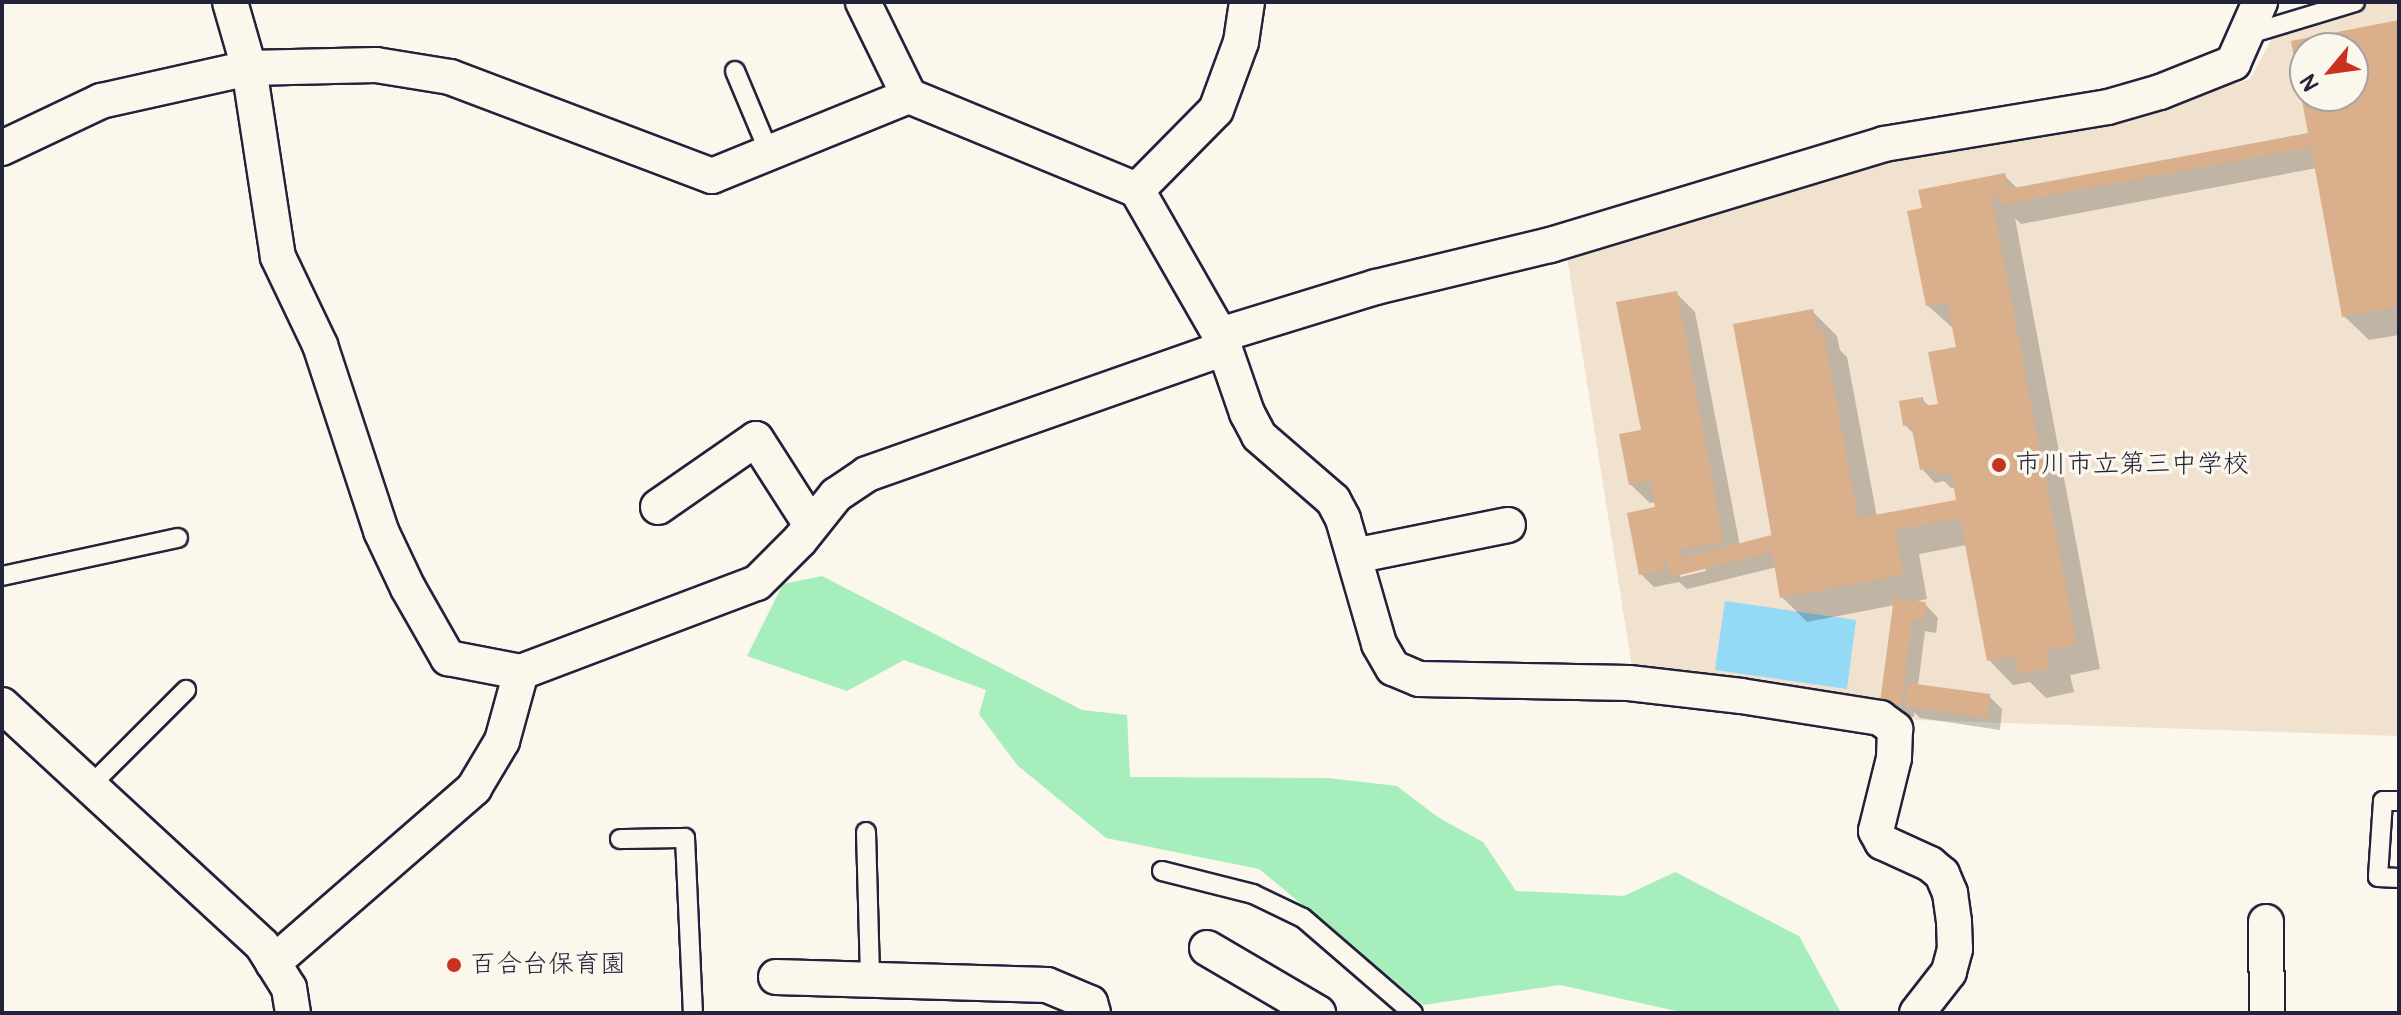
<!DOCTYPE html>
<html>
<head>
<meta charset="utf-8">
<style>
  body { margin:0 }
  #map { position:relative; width:2401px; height:1015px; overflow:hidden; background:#fbf7ec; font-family:Pangolin,"Klee One",sans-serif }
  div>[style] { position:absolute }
  .built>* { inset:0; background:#f1e1cf }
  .green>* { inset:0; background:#a6eebc }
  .water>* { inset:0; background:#94d9f6 }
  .shadow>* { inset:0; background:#0003 }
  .building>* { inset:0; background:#daaf8b }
  .roads { filter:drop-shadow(2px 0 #22223b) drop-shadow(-2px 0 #22223b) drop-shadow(0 2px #22223b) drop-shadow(0 -2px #22223b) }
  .lane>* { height:18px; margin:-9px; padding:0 9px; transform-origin:9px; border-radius:9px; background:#fbf7ec }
  .street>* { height:34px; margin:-17px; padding:0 17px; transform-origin:17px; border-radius:17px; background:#fbf7ec }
  .dots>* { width:22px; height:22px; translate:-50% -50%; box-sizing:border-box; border:4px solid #fbf7ec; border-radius:50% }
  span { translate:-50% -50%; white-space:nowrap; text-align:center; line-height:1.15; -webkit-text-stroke:7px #fbf7ec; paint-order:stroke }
  .poi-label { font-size:26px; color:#22223b }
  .left { translate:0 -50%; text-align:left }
  .frame { position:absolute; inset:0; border:4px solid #22223b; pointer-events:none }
  .north { position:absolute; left:2289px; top:32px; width:80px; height:80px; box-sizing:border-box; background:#fbf7ec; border:2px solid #a4a2a5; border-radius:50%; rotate:241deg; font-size:22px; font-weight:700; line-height:32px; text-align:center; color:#22223b }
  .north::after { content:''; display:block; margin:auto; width:28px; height:36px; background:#c8321e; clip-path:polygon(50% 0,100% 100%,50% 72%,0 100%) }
</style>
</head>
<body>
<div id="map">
  <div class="built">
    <div style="clip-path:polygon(evenodd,2376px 2px,2399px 2px,2399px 736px,1916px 720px,1887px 706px,1633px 673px,1567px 257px,1861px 165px,2107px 123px,2250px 79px,2275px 33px,2376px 2px,2305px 48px,2353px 48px,2353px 96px,2305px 96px,2305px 48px)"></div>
  </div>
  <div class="green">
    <div style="clip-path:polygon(822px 576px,1082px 710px,1127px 715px,1130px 777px,1328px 778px,1397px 786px,1439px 818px,1483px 842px,1516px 891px,1624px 896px,1675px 872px,1799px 936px,1841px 1013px,1685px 1013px,1560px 985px,1423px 1005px,1259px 869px,1106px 838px,1017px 765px,979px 714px,986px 690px,904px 660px,847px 691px,747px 656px,783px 584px)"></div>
  </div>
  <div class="water">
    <div style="clip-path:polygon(1725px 601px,1856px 620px,1847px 689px,1715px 670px)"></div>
  </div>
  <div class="shadow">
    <div style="clip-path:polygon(evenodd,2399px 22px,2399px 335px,2369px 340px,2344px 316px,2317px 168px,2021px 224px,2015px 218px,2100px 669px,2070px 675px,2074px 692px,2046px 698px,2030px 682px,2013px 685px,1989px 660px,1967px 545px,1919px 554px,1927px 599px,1913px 602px,1925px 604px,1938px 618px,1936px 633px,1925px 631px,1918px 686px,1989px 696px,2002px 709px,2000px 730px,1920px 718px,1914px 712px,1914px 717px,1896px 714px,1883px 701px,1895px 605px,1807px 622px,1782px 597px,1777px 567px,1687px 589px,1679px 582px,1654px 587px,1641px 574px,1657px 509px,1656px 502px,1650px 503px,1630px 484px,1676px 293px,1695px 312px,1740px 546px,1773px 544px,1735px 326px,1813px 312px,1837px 336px,1840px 350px,1847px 357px,1877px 517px,1958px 502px,1956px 487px,1951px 488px,1944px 481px,1935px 483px,1922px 469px,1915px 435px,1905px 425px,1922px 399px,1930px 407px,1940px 405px,1958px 348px,1954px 329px,1927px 305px,1926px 210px,2005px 176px,2018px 189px,2310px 135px,2293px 42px,2399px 22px,2305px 48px,2353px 48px,2353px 96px,2305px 96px,2305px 48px,2399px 22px,1705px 567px,1706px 571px,1680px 577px,1680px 573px,1705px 567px)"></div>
  </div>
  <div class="building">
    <div style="clip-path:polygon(evenodd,2399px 20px,2399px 306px,2342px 317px,2311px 147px,1999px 205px,1997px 194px,1991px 195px,2077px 644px,2046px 650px,2050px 668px,2019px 674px,2015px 656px,1987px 661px,1960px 518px,1895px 530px,1903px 575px,1780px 598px,1772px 552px,1672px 577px,1662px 552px,1665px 570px,1639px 575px,1627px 513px,1655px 507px,1650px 481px,1629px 485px,1619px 434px,1641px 430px,1616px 302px,1677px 291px,1724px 542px,1680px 549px,1682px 558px,1772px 535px,1733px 324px,1813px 309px,1817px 331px,1823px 330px,1858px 518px,1956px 500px,1951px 472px,1936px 475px,1934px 468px,1920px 470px,1911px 424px,1903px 426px,1899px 401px,1923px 397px,1924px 406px,1938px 404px,1928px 352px,1956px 347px,1947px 302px,1926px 306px,1907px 211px,1922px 208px,1918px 190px,2005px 173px,2008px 189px,2308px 133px,2291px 41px,2399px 20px,2305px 48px,2353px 48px,2353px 96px,2305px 96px,2305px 48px)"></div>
    <div style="clip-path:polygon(1894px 598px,1926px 602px,1923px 621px,1912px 619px,1901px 705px,1880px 702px)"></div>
    <div style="clip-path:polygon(1908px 683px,1990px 694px,1987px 718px,1905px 706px)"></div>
  </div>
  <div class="roads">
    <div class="lane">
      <div style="left:2246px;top:35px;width:114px;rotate:-16.8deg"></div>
      <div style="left:735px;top:71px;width:88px;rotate:67.2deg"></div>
      <div style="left:2px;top:576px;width:180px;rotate:-12.2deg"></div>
      <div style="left:90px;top:786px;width:136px;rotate:-45deg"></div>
      <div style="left:2399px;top:801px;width:16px;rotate:180deg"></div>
      <div style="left:2383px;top:801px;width:76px;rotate:93.8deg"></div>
      <div style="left:2378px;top:877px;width:21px;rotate:3deg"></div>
      <div style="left:866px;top:832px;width:146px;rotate:88.4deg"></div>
      <div style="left:620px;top:839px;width:65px;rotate:-0.9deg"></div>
      <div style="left:685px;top:838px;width:175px;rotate:87.4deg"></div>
      <div style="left:1162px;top:871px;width:94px;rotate:14.2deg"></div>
      <div style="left:1253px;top:894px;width:55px;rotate:25.6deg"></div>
      <div style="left:1303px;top:918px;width:145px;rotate:40.8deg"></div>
    </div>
    <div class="street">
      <div style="left:230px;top:2px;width:69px;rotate:73.9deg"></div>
      <div style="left:249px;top:68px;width:191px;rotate:81.3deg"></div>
      <div style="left:278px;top:257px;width:98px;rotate:64.5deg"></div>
      <div style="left:320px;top:345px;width:196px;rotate:71.8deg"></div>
      <div style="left:381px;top:531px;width:63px;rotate:64.7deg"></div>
      <div style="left:408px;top:588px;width:81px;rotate:60.3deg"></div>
      <div style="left:448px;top:658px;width:74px;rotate:10.9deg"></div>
      <div style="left:521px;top:672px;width:252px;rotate:-20.7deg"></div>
      <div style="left:757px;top:583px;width:61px;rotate:-45deg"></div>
      <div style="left:800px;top:540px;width:58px;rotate:-51.3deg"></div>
      <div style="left:836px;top:495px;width:37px;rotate:-34deg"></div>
      <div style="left:867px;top:474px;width:376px;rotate:-19.4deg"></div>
      <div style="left:863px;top:2px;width:105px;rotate:63.9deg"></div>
      <div style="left:909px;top:96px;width:247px;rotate:22.4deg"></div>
      <div style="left:1137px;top:190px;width:167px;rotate:60.2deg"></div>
      <div style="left:1220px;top:335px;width:83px;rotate:70.9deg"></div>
      <div style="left:1247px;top:413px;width:26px;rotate:62deg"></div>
      <div style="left:1259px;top:436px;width:98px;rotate:40.9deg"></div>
      <div style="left:1333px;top:500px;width:21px;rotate:62deg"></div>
      <div style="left:1343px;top:519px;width:130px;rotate:73.9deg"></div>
      <div style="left:1379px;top:644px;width:28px;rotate:60deg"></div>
      <div style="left:1393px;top:668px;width:28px;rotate:23deg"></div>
      <div style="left:1419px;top:679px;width:210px;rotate:1.1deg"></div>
      <div style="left:1629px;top:683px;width:113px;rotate:6.6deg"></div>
      <div style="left:1741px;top:696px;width:141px;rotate:9deg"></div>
      <div style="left:1880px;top:718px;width:19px;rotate:36deg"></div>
      <div style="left:1895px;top:729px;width:29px;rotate:92deg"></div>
      <div style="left:1894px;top:758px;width:75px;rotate:103.9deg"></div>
      <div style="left:1876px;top:831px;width:13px;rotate:61deg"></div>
      <div style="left:1882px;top:842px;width:53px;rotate:24.6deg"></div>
      <div style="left:1930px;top:864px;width:16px;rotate:40deg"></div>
      <div style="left:1942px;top:874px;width:21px;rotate:67deg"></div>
      <div style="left:1950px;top:893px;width:29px;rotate:82deg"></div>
      <div style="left:1954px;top:922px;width:27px;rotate:88deg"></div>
      <div style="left:1955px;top:949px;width:24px;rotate:105deg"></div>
      <div style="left:1949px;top:972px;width:52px;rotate:128deg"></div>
      <div style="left:2px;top:148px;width:110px;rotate:-25.4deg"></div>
      <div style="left:101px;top:101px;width:152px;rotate:-12.6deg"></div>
      <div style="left:249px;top:68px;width:127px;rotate:-1.4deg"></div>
      <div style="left:376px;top:65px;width:75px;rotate:9.2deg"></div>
      <div style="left:450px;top:77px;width:280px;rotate:20.7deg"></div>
      <div style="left:712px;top:176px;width:213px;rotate:-22.1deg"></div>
      <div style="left:1137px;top:190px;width:112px;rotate:-45.4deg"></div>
      <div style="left:1216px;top:110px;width:72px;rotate:-69.8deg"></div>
      <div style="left:1241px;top:42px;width:40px;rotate:-81.5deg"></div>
      <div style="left:1220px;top:335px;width:163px;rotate:-17.1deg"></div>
      <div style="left:1376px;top:287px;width:179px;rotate:-13.6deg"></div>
      <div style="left:1550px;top:245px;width:349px;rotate:-16.8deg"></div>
      <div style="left:1884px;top:144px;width:227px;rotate:-9.4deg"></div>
      <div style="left:2108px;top:107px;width:54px;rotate:-16.1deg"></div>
      <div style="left:2160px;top:92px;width:79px;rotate:-21.7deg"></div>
      <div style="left:2233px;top:63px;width:67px;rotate:-66.1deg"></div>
      <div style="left:658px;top:507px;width:119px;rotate:-34.8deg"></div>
      <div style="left:756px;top:439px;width:102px;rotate:57.4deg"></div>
      <div style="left:1354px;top:556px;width:157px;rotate:-11.4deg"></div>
      <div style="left:2px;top:705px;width:354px;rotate:42.7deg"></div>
      <div style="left:262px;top:945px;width:51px;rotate:57.9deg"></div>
      <div style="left:289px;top:988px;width:25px;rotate:81deg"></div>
      <div style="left:2266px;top:922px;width:91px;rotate:89.4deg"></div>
      <div style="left:1207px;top:948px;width:129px;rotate:30.4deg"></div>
      <div style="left:273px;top:963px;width:267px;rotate:-41deg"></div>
      <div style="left:474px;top:788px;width:55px;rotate:-59.2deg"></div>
      <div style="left:502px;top:741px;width:72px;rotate:-74.6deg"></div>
      <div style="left:776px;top:977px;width:271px;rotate:1.7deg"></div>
      <div style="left:1047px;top:985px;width:47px;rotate:22.7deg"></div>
      <div style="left:1090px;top:1003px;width:10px;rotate:73deg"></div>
    </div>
  </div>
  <div class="dots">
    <div style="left:1999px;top:465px;background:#c8321e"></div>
    <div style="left:454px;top:965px;background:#c8321e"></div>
  </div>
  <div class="poi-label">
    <span class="left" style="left:2015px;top:465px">市川市立第三中学校</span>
    <span class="left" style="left:470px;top:965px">百合台保育園</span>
  </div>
  <div class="frame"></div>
  <div class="north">N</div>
</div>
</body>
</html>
